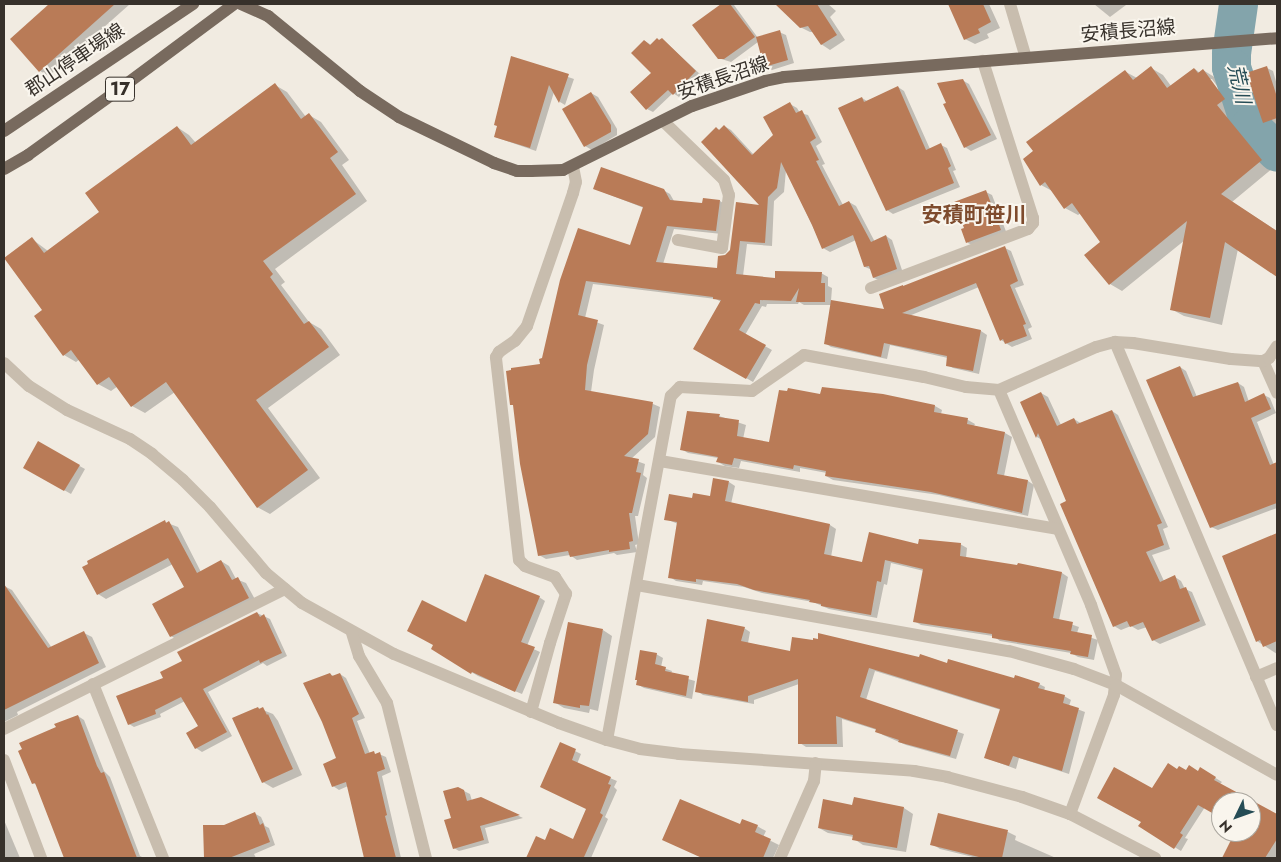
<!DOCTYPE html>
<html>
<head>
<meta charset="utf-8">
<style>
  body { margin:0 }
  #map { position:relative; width:1281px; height:862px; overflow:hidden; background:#f1ebe1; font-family:Jost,"Noto Sans JP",sans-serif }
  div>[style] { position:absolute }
  .shadow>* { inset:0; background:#0003 }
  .river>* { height:39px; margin:-19.5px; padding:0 19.5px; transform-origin:19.5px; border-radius:19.5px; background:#83a4ab }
  .building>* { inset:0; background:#b97b57 }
  .minor>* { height:12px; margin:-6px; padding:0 6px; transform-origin:6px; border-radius:6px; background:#c8bdae }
  .major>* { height:12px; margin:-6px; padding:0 6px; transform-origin:6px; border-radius:6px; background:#786a5e }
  span { translate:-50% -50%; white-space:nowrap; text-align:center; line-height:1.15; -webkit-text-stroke:4px #f9f5ed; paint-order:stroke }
  .shield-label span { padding:1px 4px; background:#f9f5ed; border:1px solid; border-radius:4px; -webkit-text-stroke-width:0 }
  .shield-label { font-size:18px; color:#37312b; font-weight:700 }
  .street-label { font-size:19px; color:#37312b }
  .water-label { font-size:20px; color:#254c55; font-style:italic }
  .quarter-label { font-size:21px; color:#7e4b2d; font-weight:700 }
  .frame { position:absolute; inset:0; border:5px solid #37312b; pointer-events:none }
  .north { position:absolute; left:1211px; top:792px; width:50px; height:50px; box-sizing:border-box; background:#f9f5ed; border:1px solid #aba79f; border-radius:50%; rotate:228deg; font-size:14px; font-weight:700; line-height:20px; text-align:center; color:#37312b }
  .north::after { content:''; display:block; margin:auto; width:18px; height:22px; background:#254c55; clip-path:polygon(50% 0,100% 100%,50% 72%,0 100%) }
</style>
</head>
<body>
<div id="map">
  <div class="shadow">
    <div style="clip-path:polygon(51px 4px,130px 4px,49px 76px,40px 71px,11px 39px)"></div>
    <div style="clip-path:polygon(724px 4px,734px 5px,758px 38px,779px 32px,786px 35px,794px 63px,772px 70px,765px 66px,758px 42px,731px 62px,718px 58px,694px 25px)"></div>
    <div style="clip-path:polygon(777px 4px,828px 4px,836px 11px,830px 17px,845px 40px,830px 50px,821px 44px,813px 32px,810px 32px,800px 27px)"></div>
    <div style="clip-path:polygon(949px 4px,989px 4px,1000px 28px,987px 34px,989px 38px,975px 44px,965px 39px)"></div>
    <div style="clip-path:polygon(1094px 4px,1125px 4px,1126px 5px,1110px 17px)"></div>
    <div style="clip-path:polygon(662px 39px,701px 75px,679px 97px,673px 93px,653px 112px,647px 109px,652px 73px,645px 41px,651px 45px)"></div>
    <div style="clip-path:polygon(512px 58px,574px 79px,565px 105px,560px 102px,554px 92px,536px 151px,495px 137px)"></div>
    <div style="clip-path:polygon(evenodd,1151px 68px,1163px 75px,1171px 86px,1195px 69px,1200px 73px,1203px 70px,1216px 78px,1237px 107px,1229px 113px,1273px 168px,1232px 202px,1277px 231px,1277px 275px,1238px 249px,1222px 325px,1184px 316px,1171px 309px,1185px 240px,1122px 291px,1110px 284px,1102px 242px,1081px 213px,1078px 215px,1065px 208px,1054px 192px,1041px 185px,1024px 159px,1126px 72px,1137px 78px,1151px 68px,1209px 79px,1212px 79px,1230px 104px,1228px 105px,1209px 79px)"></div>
    <div style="clip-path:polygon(1267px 68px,1273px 71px,1277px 85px,1277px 137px,1268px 133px,1250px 79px)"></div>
    <div style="clip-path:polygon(962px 80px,969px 84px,997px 139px,971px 151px,965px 147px,947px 103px)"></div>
    <div style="clip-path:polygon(275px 85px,287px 92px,306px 117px,309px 115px,321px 122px,349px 160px,342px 165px,367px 201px,275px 269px,285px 282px,281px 285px,309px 322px,321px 329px,340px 355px,268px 408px,320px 478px,270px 514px,257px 507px,175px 392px,145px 413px,132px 406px,118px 386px,111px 391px,98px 384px,80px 359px,76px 362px,64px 355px,44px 310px,32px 239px,48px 251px,101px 213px,177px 127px,189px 135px,196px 143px)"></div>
    <div style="clip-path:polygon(898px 87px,904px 91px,930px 149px,941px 145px,947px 148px,956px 170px,953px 171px,960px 187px,893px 214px,887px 210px,862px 98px,867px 101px)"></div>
    <div style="clip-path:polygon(591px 93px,598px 97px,617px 129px,617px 135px,592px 150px,585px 146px)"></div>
    <div style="clip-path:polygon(790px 104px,797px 108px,800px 113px,808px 115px,822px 142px,816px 146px,825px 164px,822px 165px,843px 205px,849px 202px,856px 206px,875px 242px,886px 236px,892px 240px,903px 273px,881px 281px,874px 278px,872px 270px,865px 267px,856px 240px,830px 252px,823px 248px,786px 170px,784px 192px,774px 201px,772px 246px,747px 244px,743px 276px,776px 279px,821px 273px,828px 277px,828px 286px,832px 288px,831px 301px,886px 311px,905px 287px,1005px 248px,1011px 251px,1024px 285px,1015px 288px,1032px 327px,1028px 329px,1032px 339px,1012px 347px,1001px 340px,979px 287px,909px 316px,981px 331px,987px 335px,979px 374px,953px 368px,947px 365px,948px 358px,890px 345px,887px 359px,831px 347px,825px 343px,832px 305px,804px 305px,799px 302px,798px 304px,767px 304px,766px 307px,762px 306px,745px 335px,772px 350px,753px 382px,695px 348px,721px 302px,716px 299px,593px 284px,585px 318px,604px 325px,594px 370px,591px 392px,653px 404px,660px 407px,655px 437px,631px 459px,645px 464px,643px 475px,647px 478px,638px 516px,635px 516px,639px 544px,635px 545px,637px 552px,617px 555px,614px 553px,577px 560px,570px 555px,546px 559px,539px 555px,542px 365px,562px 281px,631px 246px,644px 208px,595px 189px,663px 190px,670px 194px,674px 201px,703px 204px,720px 201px,726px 205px,722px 234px,674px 229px,663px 264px,718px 270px,763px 207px,717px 129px,720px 130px,724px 126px,731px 130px,754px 155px,774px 135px)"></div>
    <div style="clip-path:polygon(986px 192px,992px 195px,1007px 234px,974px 246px,968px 243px,963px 230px,965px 229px)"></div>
    <div style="clip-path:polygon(1180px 367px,1186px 371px,1197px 397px,1238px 383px,1244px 387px,1249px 402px,1264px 395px,1270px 398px,1276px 413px,1257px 422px,1274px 465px,1277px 463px,1277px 508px,1218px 530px,1211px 527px)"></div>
    <div style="clip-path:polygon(847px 390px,935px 406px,942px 410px,941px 414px,968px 420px,975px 424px,974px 426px,1005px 433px,1012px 437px,1004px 476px,1028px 481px,1034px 485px,1028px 516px,939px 495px,833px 480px,826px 476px,827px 473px,800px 468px,800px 472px,741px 461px,739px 468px,725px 466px,718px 462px,718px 458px,688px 453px,681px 449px,719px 416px,746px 425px,743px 439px,770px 444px,821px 396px)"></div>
    <div style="clip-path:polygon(1041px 393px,1048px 397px,1061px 425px,1074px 419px,1082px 424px,1112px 411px,1118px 415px,1168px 527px,1163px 529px,1170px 549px,1152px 555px,1164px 581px,1175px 577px,1181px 581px,1185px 589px,1192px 592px,1206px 625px,1160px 644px,1153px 640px,1147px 627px,1138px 630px,1131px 626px,1121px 630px,1114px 626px,1068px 502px,1042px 440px,1037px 437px,1021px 403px)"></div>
    <div style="clip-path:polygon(38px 443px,85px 469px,71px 494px,24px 467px)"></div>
    <div style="clip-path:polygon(729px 482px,735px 486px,731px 504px,830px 525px,836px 529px,831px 557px,863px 564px,920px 546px,960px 544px,967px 548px,966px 558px,1062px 573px,1068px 577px,1059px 620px,1079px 627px,1077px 633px,1098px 640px,1094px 660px,1078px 657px,1071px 653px,1000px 641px,993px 636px,921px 625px,914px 621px,924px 571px,891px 563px,887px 585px,884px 584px,877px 618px,829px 609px,813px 602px,762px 593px,744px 587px,703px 581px,702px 585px,676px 581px,670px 577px,678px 524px,666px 519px,693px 500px,711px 498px)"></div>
    <div style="clip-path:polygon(165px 522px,178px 527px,201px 572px,221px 561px,229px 566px,236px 579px,246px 583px,257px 603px,179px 641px,171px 636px,185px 587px,173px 564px,106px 599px,98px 594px)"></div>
    <div style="clip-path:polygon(1277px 535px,1277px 654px,1257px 641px,1224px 557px)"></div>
    <div style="clip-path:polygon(4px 586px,12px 590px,52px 648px,84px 633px,92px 637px,106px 667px,17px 712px,18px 715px,4px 722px,4px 671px,13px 667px,4px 654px)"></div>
    <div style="clip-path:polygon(539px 597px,545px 601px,527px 646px,540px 652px,522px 694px,478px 676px,433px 649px,435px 644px,467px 623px)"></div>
    <div style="clip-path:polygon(257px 613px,270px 619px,287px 656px,267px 666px,263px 663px,208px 692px,232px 736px,202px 752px,196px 748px,188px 733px,200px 727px,185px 701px,160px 714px,161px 717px,134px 727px,129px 724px,164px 678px,184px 661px)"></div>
    <div style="clip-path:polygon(744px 628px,750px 632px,748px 643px,791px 652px,948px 664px,1039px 684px,1045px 687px,1044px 691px,1064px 696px,1071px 700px,1069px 706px,1085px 712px,1069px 774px,1019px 758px,1016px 769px,986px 758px,1001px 710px,875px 671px,866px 700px,964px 734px,956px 759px,906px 745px,883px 735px,877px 730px,842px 719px,843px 747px,806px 747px,800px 743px,799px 684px,754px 700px,754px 704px,703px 695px,697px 691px)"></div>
    <div style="clip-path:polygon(603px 630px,612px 636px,598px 711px,590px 709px,589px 713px,564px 708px,554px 702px)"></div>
    <div style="clip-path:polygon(656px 654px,663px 658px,661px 667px,672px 671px,671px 674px,695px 681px,692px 699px,644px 688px,637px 684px)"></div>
    <div style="clip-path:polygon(330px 674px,335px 677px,340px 674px,346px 678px,365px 718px,357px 721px,370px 754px,379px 754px,386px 757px,391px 772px,382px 776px,401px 858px,365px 858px,348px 786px,339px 790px,333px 786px,337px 759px)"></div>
    <div style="clip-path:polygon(258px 708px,273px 714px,278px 721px,302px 775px,273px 788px,263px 782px)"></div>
    <div style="clip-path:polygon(78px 716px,84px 720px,104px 771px,110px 777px,140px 856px,144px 858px,65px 858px,37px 785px,33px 783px,57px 728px)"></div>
    <div style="clip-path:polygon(561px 744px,581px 754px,577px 764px,617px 781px,614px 787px,617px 790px,605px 817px,608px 819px,591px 858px,529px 858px,545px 842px,574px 840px,588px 809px)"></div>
    <div style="clip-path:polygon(1201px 769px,1222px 782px,1220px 784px,1277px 816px,1277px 858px,1223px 858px,1236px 832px,1251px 832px,1251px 802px,1221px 802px,1221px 816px,1205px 807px,1185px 838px,1188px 839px,1181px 851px,1140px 826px,1152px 790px,1177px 771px,1199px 772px)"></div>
    <div style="clip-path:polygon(464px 791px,470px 794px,472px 801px,481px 798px,523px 818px,485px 828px,489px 843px,459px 851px,454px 848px,452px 819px)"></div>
    <div style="clip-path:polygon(854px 798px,904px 808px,913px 814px,906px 852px,863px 845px,854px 839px,854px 837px,828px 833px,819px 828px,853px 806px)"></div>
    <div style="clip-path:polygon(254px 813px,261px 817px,265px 826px,269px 828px,275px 845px,254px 854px,256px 858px,206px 858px,204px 827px,225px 826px)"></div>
    <div style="clip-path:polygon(939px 815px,1008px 832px,1016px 836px,1015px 840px,1056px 858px,977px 858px,940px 849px,932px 844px)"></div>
    <div style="clip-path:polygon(4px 820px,20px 858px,4px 858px)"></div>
    <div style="clip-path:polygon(741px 826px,757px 826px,766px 831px,763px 837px,779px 845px,773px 858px,699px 858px)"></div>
  </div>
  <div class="river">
    <div style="left:1238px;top:4px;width:49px;rotate:98.1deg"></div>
    <div style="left:1231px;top:53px;width:14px;rotate:90deg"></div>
    <div style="left:1231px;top:67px;width:62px;rotate:72.1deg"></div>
    <div style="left:1250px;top:126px;width:37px;rotate:44deg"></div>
  </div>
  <div class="building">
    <div style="clip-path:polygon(49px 4px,115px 4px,39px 72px,10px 39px)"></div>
    <div style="clip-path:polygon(721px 4px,730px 4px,755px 37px,724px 59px,718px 59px,692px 25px)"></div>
    <div style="clip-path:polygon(775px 4px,817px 4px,837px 35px,821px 45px,808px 26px,800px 28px)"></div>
    <div style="clip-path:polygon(948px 4px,983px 4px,991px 22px,978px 29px,980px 33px,964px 40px)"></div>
    <div style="clip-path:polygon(780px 30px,788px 60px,764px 67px,756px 37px)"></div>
    <div style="clip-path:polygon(657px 38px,659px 40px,662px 38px,696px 71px,673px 95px,668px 90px,646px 110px,630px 92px,651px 73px,631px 53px,644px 40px,650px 45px)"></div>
    <div style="clip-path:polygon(511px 56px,569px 74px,559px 103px,549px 85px,530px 148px,494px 137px,497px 126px,494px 125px)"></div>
    <div style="clip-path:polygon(1151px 66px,1167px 88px,1194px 68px,1198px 73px,1203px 69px,1225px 99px,1217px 105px,1262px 160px,1221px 194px,1277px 231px,1277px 277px,1225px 242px,1210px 318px,1170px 310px,1187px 221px,1109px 285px,1084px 255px,1100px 242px,1072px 203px,1064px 209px,1045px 182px,1040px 186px,1023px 159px,1033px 151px,1026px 142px,1125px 70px,1133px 80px)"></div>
    <div style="clip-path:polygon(1267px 66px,1277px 97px,1277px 118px,1263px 123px,1246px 73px)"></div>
    <div style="clip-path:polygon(963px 79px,991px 135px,964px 148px,943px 104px,946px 103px,937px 83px)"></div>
    <div style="clip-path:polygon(275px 83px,301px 119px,309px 113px,338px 152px,330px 158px,356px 194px,263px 261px,273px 274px,270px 277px,304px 324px,309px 321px,329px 347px,256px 400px,308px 470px,257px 508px,166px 382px,131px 407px,109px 377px,97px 385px,71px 350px,63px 356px,34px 316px,42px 310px,4px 258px,32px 237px,44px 253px,99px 212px,85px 193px,177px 126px,191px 145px)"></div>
    <div style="clip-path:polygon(898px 86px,926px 150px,941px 143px,951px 166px,948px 168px,954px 183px,886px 211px,838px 108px,862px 97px,864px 102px)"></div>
    <div style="clip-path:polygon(591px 92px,611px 125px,611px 132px,584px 147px,562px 109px)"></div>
    <div style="clip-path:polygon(790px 102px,796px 113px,802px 110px,816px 138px,810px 142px,819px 160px,816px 161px,839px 206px,849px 201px,871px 242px,886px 235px,897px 269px,873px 278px,869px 266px,864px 267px,853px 235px,822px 249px,812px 225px,781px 162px,777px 188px,768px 197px,765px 243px,740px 241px,736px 274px,775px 278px,775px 271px,822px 272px,821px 283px,825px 283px,825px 302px,796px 302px,799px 288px,791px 301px,760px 300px,760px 304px,755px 303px,739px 330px,766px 345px,746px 379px,693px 349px,721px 300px,713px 299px,713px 297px,586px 281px,578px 315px,598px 320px,587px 365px,585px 390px,653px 402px,648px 434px,624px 456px,639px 459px,636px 472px,641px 473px,632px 513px,629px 513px,633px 541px,629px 542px,630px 549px,609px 552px,609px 550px,570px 557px,568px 551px,538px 556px,520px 464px,513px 405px,510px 405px,506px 371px,511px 370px,511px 368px,540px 364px,539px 359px,542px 358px,560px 280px,578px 228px,630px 245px,643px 207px,593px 189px,601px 167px,664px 189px,670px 200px,702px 203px,703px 198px,720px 200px,716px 231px,667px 226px,656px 262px,717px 268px,718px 256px,725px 255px,730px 250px,736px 202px,759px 205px,701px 142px,716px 127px,719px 130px,724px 125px,752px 155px,773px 135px,763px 117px)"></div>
    <div style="clip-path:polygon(986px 190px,1001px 230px,966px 243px,961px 229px,964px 228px,954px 202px)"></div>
    <div style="clip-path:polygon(1005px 246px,1018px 281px,1010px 285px,1026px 324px,1023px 325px,1027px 336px,1005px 344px,1003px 339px,1000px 341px,976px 283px,902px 313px,981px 330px,973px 371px,946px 366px,947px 356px,884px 343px,881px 357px,824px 344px,831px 300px,884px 309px,879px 294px,903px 285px,903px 286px)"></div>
    <div style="clip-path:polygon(1180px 366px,1193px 397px,1238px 382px,1245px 402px,1264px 393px,1271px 409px,1251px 418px,1270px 465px,1277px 462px,1277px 503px,1210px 528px,1146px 380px)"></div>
    <div style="clip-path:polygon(822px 387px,883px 394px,935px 405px,934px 412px,968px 418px,967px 424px,1005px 432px,997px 474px,1028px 480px,1022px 513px,931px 492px,825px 476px,826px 471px,794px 465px,793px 469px,734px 458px,732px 465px,716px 462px,718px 457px,680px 450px,687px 411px,720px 414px,719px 417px,739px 420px,737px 436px,769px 442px,779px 390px,787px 391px,788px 388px,820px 394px)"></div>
    <div style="clip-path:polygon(1041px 392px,1057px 426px,1074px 418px,1077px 424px,1112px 410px,1162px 523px,1157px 525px,1164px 545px,1146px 552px,1160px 582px,1175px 575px,1180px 589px,1186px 587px,1200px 621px,1152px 641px,1143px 622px,1130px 627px,1127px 621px,1113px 627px,1060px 504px,1066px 501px,1038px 433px,1036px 438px,1020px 402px)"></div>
    <div style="clip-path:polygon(38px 441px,80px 465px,64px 491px,23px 468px)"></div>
    <div style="clip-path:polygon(713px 478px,729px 481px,725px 501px,830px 524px,824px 554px,862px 562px,869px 532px,918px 544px,919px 539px,961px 543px,960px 556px,1017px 565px,1018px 563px,1062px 572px,1053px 618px,1073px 622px,1071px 631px,1092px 635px,1088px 657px,1070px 654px,1071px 651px,992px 638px,992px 634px,913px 622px,923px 569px,885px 560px,881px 582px,877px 581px,871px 615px,821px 606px,821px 604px,809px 602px,810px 600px,754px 590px,737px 584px,696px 579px,696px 582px,668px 578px,677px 522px,664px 520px,669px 494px,692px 498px,693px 493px,710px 496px)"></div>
    <div style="clip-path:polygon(165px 520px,166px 523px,169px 521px,197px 573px,221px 560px,232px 580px,238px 577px,249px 598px,170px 637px,152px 604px,184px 587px,168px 558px,97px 595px,82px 567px,88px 564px,87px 561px)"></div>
    <div style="clip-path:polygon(1277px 533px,1277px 641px,1263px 647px,1260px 640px,1256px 642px,1222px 556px)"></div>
    <div style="clip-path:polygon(485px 574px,540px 596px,521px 642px,535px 647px,515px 692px,472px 672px,471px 674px,431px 649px,433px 645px,407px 631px,422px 600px,466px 622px)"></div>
    <div style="clip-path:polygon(4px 584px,48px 648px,84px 631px,99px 663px,4px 710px)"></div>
    <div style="clip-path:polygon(257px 612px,260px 617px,264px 614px,282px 653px,260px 663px,259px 660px,203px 689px,227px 732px,195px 749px,186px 733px,198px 726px,181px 697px,155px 710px,156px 714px,128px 725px,116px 696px,163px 678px,160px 672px,182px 661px,177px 652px)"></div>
    <div style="clip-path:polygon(707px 619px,745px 627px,741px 641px,790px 651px,792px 637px,813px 640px,813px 638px,818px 639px,818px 633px,919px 657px,920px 654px,947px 663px,948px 659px,1014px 678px,1015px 675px,1040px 683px,1038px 688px,1065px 695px,1063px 703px,1079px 708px,1062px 771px,1013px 756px,1009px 766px,984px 758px,1000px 709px,869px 668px,860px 697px,958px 730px,950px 756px,898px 742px,899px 740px,875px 732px,876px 729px,836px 716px,837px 744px,798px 744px,798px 679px,748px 696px,748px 702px,695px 692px)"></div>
    <div style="clip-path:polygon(568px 622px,603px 629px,589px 706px,580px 705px,580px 708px,553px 703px)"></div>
    <div style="clip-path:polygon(640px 650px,657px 653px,655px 664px,666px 667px,665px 671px,689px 676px,686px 696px,636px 685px,637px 680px,635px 680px)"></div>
    <div style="clip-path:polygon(330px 673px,332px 676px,340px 673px,359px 714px,352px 718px,365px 754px,374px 751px,375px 754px,380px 752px,385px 769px,377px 772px,387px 815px,385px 816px,396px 858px,364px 858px,346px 782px,332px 787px,323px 764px,336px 758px,322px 722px,303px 683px)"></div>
    <div style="clip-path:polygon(258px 707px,259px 709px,263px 707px,267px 715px,268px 714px,293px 769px,262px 783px,232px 718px)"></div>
    <div style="clip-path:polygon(78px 715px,97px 766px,101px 773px,104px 772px,137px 858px,64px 858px,35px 783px,32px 784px,18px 751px,22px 749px,19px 743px,56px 727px,54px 724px)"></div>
    <div style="clip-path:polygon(560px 742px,576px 749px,572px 760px,611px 777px,608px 784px,611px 785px,600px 813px,603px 815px,584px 857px,586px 858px,526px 858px,536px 836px,545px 840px,550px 828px,573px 839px,586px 809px,540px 787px)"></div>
    <div style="clip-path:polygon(1168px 763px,1177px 769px,1179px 766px,1186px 770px,1189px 765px,1198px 771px,1200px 767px,1216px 777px,1214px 780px,1277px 814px,1277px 839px,1265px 858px,1222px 858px,1235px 832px,1251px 832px,1251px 802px,1221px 802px,1221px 818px,1198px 805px,1180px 833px,1183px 835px,1174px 849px,1138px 826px,1141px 822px,1097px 798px,1114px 767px,1152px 788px)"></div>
    <div style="clip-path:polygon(458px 787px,464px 790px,467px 801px,481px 797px,520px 815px,480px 826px,484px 840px,453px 849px,444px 820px,451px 818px,443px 791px)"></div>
    <div style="clip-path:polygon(854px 797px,904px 807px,897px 848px,852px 840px,853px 835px,818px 828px,823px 799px,852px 805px)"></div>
    <div style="clip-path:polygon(680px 799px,740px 824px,742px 819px,758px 825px,755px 832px,771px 839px,763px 858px,702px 858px,662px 840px)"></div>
    <div style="clip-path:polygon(255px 812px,260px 825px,263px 823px,270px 842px,229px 858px,204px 858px,203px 825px,224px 825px)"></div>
    <div style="clip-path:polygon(938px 813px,1008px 830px,1002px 858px,983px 858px,930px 845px)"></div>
  </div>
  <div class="minor">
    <div style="left:1010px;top:4px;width:56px;rotate:73.5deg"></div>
    <div style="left:663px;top:121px;width:85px;rotate:44deg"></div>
    <div style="left:724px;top:180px;width:16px;rotate:72deg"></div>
    <div style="left:729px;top:195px;width:53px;rotate:97.5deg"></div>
    <div style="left:722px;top:248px;width:45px;rotate:-169.7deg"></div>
    <div style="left:871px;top:288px;width:168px;rotate:-20.6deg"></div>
    <div style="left:1028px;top:229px;width:8px;rotate:-50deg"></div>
    <div style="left:1033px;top:223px;width:5px;rotate:-90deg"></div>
    <div style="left:1033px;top:218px;width:165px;rotate:-107.7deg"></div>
    <div style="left:1115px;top:342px;width:416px;rotate:67.1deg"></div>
    <div style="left:1263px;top:361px;width:35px;rotate:66deg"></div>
    <div style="left:4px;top:363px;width:34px;rotate:43deg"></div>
    <div style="left:29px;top:386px;width:45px;rotate:32.3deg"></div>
    <div style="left:67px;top:410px;width:69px;rotate:24.7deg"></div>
    <div style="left:130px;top:439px;width:27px;rotate:34deg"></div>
    <div style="left:152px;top:454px;width:40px;rotate:40deg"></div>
    <div style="left:183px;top:480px;width:38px;rotate:45deg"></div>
    <div style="left:210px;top:507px;width:87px;rotate:49.7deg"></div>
    <div style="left:266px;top:573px;width:47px;rotate:39.8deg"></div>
    <div style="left:302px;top:603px;width:105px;rotate:29deg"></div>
    <div style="left:394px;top:654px;width:179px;rotate:22.7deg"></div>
    <div style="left:559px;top:723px;width:51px;rotate:19.5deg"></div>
    <div style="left:607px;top:740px;width:34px;rotate:15deg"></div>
    <div style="left:640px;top:749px;width:39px;rotate:7deg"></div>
    <div style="left:679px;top:754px;width:236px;rotate:4.1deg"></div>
    <div style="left:914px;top:771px;width:34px;rotate:10deg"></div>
    <div style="left:947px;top:777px;width:78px;rotate:14.9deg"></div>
    <div style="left:1022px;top:797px;width:51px;rotate:19.5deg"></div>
    <div style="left:1070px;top:814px;width:96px;rotate:27.4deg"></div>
    <div style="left:999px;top:390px;width:234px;rotate:66.8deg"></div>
    <div style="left:1091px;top:605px;width:74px;rotate:70.3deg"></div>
    <div style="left:1116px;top:675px;width:20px;rotate:96deg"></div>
    <div style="left:1114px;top:695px;width:127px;rotate:110.3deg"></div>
    <div style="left:660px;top:461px;width:403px;rotate:9.7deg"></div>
    <div style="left:637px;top:585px;width:378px;rotate:10.1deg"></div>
    <div style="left:1009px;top:651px;width:67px;rotate:15.5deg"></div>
    <div style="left:1074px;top:669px;width:45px;rotate:20.9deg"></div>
    <div style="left:1116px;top:685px;width:184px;rotate:29.2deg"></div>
    <div style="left:352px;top:633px;width:24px;rotate:73deg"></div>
    <div style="left:359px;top:656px;width:55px;rotate:59.2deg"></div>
    <div style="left:387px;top:703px;width:160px;rotate:75.9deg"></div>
    <div style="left:1256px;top:677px;width:23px;rotate:-23deg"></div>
    <div style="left:93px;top:684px;width:188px;rotate:68.1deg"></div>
    <div style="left:531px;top:712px;width:72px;rotate:-74.6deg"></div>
    <div style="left:550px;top:643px;width:52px;rotate:-71.9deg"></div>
    <div style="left:566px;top:594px;width:20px;rotate:-123deg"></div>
    <div style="left:555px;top:577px;width:32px;rotate:-160deg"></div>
    <div style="left:525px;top:566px;width:8px;rotate:-135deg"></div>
    <div style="left:519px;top:560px;width:204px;rotate:-96.5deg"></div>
    <div style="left:496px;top:357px;width:6px;rotate:-59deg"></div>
    <div style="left:499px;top:352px;width:19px;rotate:-35deg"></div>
    <div style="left:515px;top:341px;width:19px;rotate:-51deg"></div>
    <div style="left:527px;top:326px;width:141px;rotate:-70.9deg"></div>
    <div style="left:573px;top:193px;width:11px;rotate:-75deg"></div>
    <div style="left:576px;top:182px;width:16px;rotate:-101deg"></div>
    <div style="left:4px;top:729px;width:314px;rotate:-26.5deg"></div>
    <div style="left:607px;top:740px;width:350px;rotate:-79.5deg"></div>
    <div style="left:671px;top:396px;width:13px;rotate:-45deg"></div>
    <div style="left:680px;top:387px;width:72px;rotate:3.2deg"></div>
    <div style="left:752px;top:391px;width:63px;rotate:-34.7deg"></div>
    <div style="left:804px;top:355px;width:122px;rotate:10.4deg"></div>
    <div style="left:924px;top:377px;width:43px;rotate:13.4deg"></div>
    <div style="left:966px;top:387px;width:33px;rotate:5deg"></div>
    <div style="left:999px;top:390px;width:106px;rotate:-23.9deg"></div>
    <div style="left:1096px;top:347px;width:20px;rotate:-15deg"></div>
    <div style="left:1115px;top:342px;width:18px;rotate:3deg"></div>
    <div style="left:1133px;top:343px;width:99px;rotate:9.3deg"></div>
    <div style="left:1231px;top:359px;width:32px;rotate:4deg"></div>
    <div style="left:1263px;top:361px;width:7px;rotate:-27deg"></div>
    <div style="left:1269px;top:358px;width:14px;rotate:-56deg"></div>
    <div style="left:4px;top:760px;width:105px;rotate:69.3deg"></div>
    <div style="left:780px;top:858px;width:84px;rotate:-66.2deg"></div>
    <div style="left:814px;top:781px;width:18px;rotate:-84deg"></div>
  </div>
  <div class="major">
    <div style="left:241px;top:4px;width:30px;rotate:24deg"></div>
    <div style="left:268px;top:16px;width:119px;rotate:39.2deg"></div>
    <div style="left:360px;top:91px;width:47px;rotate:33.7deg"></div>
    <div style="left:399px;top:117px;width:106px;rotate:25.8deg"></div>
    <div style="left:494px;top:163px;width:24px;rotate:19deg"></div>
    <div style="left:517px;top:171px;width:14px"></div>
    <div style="left:531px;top:171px;width:32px;rotate:-2deg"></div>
    <div style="left:563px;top:170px;width:144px;rotate:-26.4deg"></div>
    <div style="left:692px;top:106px;width:77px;rotate:-18.9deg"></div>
    <div style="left:765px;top:81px;width:19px;rotate:-12deg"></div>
    <div style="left:784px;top:77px;width:495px;rotate:-4.5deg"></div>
    <div style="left:4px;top:131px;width:228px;rotate:-33.9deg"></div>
    <div style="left:4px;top:169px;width:28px;rotate:-30deg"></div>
    <div style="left:28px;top:155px;width:105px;rotate:-35.7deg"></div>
    <div style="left:113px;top:94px;width:151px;rotate:-36.6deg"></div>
  </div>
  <div class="shield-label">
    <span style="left:120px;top:89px">17</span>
  </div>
  <div class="street-label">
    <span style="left:1128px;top:31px;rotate:-5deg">安積長沼線</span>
    <span style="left:75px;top:60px;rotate:-34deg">郡山停車場線</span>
    <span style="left:723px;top:78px;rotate:-19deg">安積長沼線</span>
  </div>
  <div class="water-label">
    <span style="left:1239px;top:84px;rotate:77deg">荒川</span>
  </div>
  <div class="quarter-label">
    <span style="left:974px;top:215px">安積町笹川</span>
  </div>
  <div class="frame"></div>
  <div class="north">N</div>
</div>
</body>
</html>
